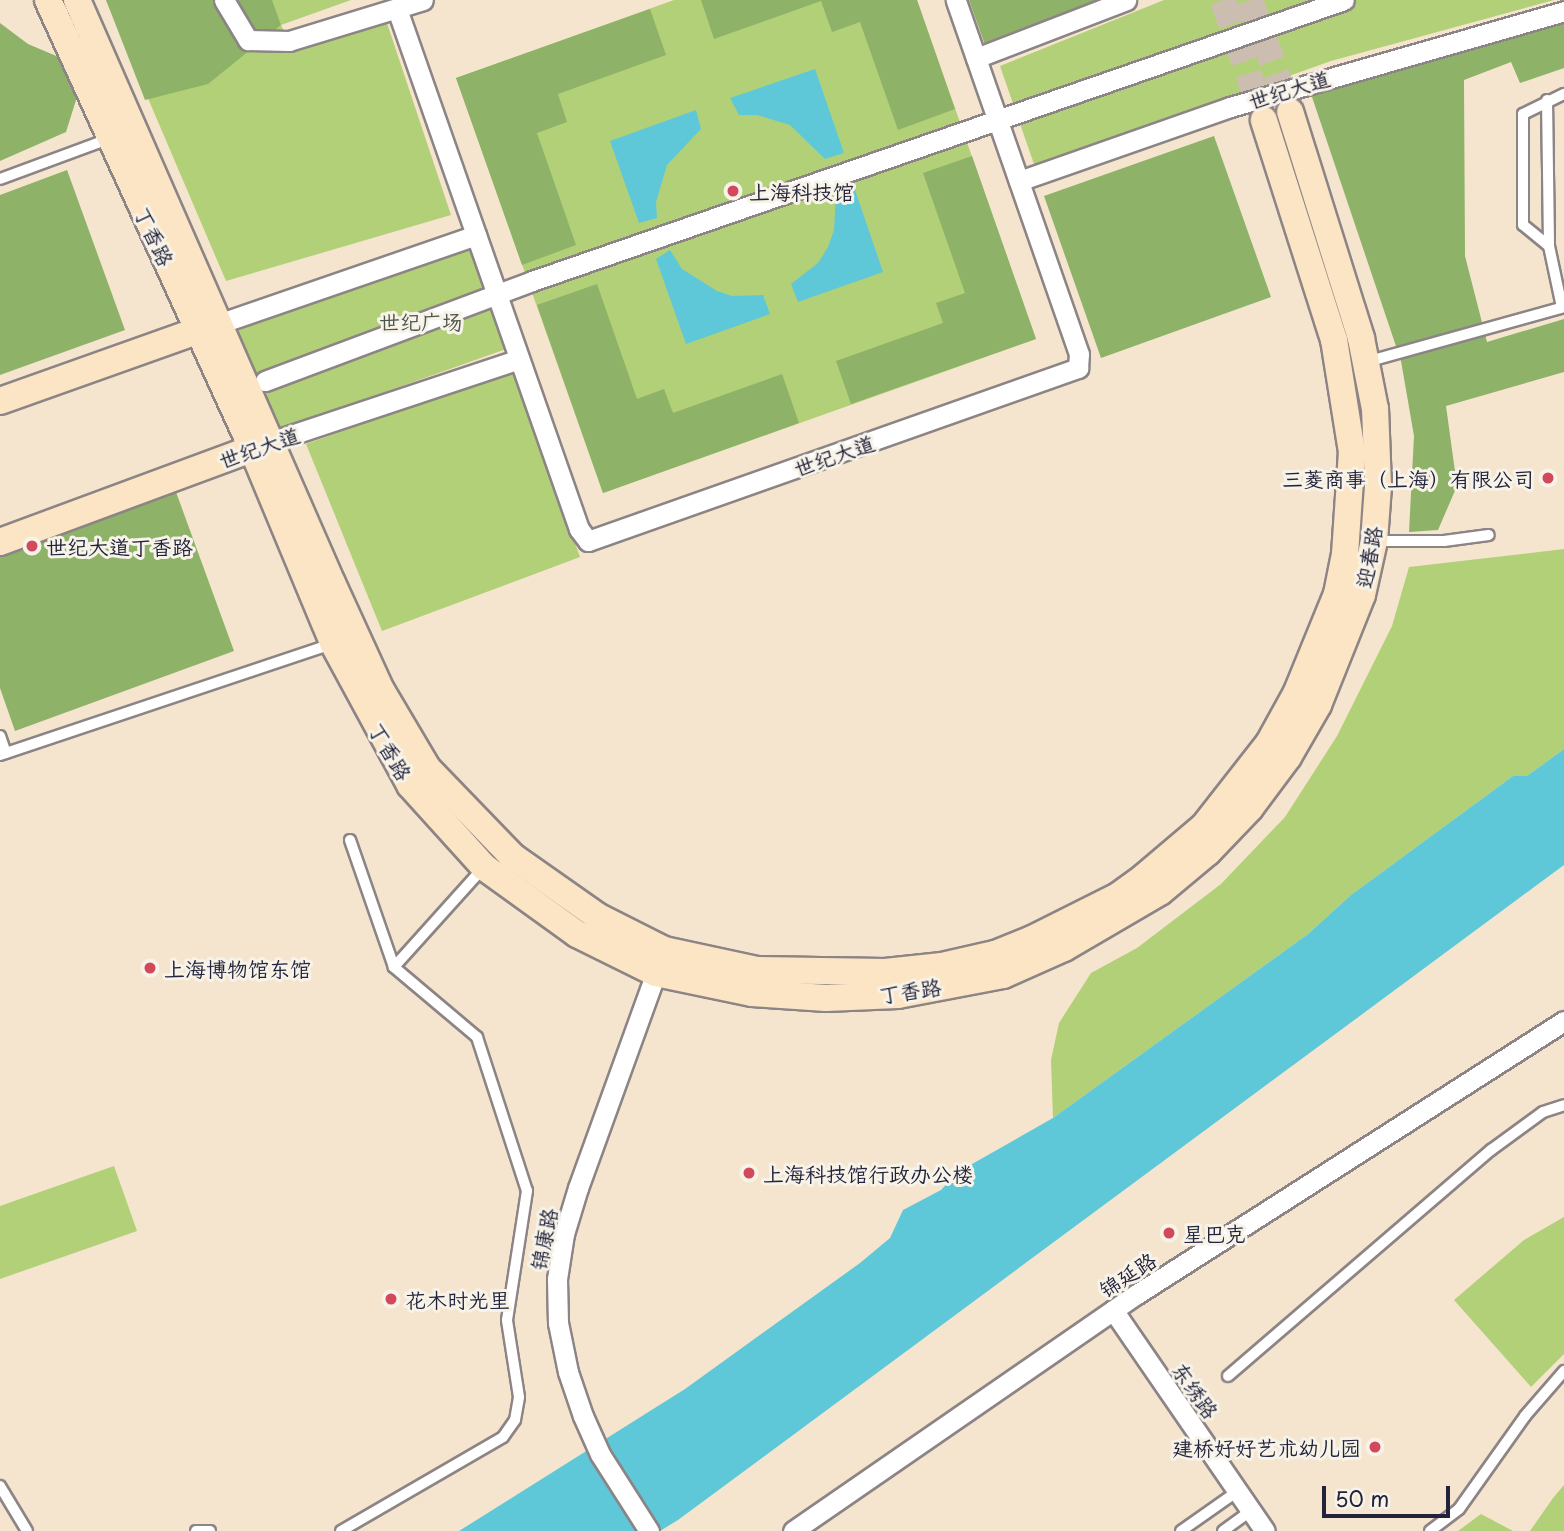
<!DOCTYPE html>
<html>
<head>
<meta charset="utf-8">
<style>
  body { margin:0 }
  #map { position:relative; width:1564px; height:1531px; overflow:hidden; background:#f5e5cf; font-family:"Playpen Sans","LXGW WenKai TC",sans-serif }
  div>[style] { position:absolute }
  .green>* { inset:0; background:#b2d077 }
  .forest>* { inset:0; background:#8db268 }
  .water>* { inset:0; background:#5ec8d8 }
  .secondary-tunnel>* { height:26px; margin-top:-13px; transform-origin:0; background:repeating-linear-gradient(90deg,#cbbeb1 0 26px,transparent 0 39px) }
  .roads { filter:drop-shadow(2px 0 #8c8485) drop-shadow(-2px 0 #8c8485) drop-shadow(0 2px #8c8485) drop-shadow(0 -2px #8c8485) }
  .lane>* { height:10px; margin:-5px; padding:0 5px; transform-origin:5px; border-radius:5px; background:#fff }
  .street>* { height:19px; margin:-9.5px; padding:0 9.5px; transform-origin:9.5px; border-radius:9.5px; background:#fff }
  .secondary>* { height:26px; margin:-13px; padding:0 13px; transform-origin:13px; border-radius:13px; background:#fce5c4 }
  .dots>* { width:19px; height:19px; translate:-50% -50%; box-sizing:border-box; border:4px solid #f7f3e8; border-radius:50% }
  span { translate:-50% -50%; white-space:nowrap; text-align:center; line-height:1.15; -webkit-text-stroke:6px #f7f3e8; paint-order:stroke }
  .street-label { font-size:21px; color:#22223b }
  .poi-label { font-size:21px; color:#22223b }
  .left { translate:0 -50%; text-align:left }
  .right { translate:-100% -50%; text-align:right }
  .park-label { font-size:21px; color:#4d564d }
  .scale { position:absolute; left:1322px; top:1486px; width:128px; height:32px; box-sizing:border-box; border:4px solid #22223b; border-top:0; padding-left:9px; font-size:21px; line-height:24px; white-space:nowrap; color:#22223b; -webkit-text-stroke:5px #f7f3e8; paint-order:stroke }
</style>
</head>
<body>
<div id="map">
  <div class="green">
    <div style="clip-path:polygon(106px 0,351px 0,281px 25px,292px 48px,386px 20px,451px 215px,226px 281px)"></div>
    <div style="clip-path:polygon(674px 0,917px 0,1036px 339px,603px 493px,456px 78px)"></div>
    <div style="clip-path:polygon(1164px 0,1554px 0,1331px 61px,1035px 167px,1000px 66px)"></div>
    <div style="clip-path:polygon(472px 244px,509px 348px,278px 430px,232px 330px)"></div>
    <div style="clip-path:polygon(512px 371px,580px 557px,382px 631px,306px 444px)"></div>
    <div style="clip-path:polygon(1564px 549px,1564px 749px,1527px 776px,1513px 776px,1351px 895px,1308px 934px,1053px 1118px,1051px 1060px,1059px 1023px,1091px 973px,1137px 948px,1221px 884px,1285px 817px,1337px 736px,1392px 626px,1409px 567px)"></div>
    <div style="clip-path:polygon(114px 1166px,137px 1231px,0 1279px,0 1206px)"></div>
    <div style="clip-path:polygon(1564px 1217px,1564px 1354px,1531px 1387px,1454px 1300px,1524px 1240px)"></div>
    <div style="clip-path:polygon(1564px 1485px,1564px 1531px,1530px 1531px,1553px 1498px)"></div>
    <div style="clip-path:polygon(1481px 1514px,1513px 1531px,1458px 1531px)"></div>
  </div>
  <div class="forest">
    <div style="clip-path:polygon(106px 0,272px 0,281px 25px,208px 84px,145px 100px)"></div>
    <div style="clip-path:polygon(701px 0,917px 0,955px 109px,898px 130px,860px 22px,832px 32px,821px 1px,714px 39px)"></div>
    <div style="clip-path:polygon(969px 0,1111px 0,985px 45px)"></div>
    <div style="clip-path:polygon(650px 9px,666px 55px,558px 94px,567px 122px,537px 133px,576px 245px,522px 265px,456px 78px)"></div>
    <div style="clip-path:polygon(1564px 20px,1564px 68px,1520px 83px,1511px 62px,1464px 80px,1465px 256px,1487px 342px,1564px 319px,1564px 372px,1446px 406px,1457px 486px,1438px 530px,1409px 532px,1414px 436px,1401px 361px,1311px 94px)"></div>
    <div style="clip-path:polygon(0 23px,28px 44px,61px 58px,77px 97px,66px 132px,0 161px)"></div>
    <div style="clip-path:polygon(1214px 136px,1271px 297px,1101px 358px,1044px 196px)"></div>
    <div style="clip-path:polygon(972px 156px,1036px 339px,851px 404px,836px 361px,943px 323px,936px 303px,965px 293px,923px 173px)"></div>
    <div style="clip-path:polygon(67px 170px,125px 330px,0 375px,0 195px)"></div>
    <div style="clip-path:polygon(597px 284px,637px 399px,664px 389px,673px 413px,782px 374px,799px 423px,603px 493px,537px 305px)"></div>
    <div style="clip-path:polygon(176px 492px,234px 651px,15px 731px,0 688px,0 556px)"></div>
  </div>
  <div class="water">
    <div style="clip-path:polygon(815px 69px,844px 153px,825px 159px,790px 125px,757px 115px,739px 115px,730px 98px)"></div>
    <div style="clip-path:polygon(696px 110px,701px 129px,667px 165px,656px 202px,657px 218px,639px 223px,610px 141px)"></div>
    <div style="clip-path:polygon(854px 187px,883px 272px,798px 302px,791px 284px,818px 263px,828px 247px,834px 230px,836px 193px)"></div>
    <div style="clip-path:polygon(670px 250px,682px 269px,717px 291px,732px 296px,763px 295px,770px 314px,686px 344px,656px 259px)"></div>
    <div style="clip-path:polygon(1564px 749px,1564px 865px,678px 1520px,660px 1531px,459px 1531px,685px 1389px,860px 1263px,890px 1238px,903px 1210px,941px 1190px,958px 1172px,1053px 1118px,1308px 934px,1351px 895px,1513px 776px,1527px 776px)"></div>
  </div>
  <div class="secondary-tunnel">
    <div style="left:1223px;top:0;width:127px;rotate:71.1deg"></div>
    <div style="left:1250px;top:0;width:119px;rotate:70.3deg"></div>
  </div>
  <div class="roads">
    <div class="lane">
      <div style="left:1547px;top:100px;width:146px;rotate:89.2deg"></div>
      <div style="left:1549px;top:246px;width:62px;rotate:78deg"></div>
      <div style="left:0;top:179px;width:118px;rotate:-20.3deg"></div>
      <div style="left:1549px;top:246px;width:33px;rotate:-141deg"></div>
      <div style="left:1523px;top:225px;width:111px;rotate:-90deg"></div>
      <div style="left:1523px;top:114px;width:46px;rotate:-26deg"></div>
      <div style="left:1366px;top:362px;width:205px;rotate:-15.5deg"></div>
      <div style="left:1375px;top:541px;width:69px"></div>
      <div style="left:1444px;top:541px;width:45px;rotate:-7.6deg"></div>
      <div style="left:0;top:736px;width:18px;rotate:71deg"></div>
      <div style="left:0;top:755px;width:349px;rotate:-18.5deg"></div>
      <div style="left:350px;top:840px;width:134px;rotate:70.9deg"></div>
      <div style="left:394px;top:967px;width:135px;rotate:-48deg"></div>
      <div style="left:1228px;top:1376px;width:347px;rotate:-40.7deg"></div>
      <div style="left:1491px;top:1150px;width:64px;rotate:-36.2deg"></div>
      <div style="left:1543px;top:1112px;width:22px;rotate:-18deg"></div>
      <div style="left:0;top:1486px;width:52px;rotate:59deg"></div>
      <div style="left:196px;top:1531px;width:14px"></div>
      <div style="left:341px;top:1531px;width:187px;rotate:-30.1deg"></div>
      <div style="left:503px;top:1437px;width:21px;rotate:-55deg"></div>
      <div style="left:515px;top:1420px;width:23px;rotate:-80deg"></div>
      <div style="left:519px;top:1397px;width:78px;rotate:-98.9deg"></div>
      <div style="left:507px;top:1320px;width:131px;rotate:-81.2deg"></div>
      <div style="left:527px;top:1191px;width:162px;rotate:-108deg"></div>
      <div style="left:477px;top:1037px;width:109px;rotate:-139.9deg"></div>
      <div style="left:1181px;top:1531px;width:70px;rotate:-35.1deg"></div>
      <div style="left:1223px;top:1531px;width:34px;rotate:-36deg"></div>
      <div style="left:1430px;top:1531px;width:36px;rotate:-37deg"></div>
      <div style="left:1459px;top:1509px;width:114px;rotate:-54.6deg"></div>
      <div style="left:1525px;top:1416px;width:60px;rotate:-49.1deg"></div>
    </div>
    <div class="street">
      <div style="left:224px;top:0;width:47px;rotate:59deg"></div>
      <div style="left:248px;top:40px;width:41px;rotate:1.4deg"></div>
      <div style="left:289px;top:41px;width:140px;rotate:-17deg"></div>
      <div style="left:397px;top:9px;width:551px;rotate:70.71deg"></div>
      <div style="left:579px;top:529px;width:15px;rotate:53deg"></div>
      <div style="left:588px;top:541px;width:520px;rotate:-19.45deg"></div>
      <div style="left:1078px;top:368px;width:14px;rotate:-86deg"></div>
      <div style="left:1079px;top:354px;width:375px;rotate:-109.2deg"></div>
      <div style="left:976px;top:58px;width:161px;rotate:-21.1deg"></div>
      <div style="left:1019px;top:181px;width:224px;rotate:-19.3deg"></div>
      <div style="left:1230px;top:107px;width:348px;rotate:-16deg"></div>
      <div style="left:221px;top:323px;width:270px;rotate:-19deg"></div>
      <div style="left:265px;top:381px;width:285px;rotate:-20.5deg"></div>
      <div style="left:532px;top:281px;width:859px;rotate:-19.09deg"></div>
      <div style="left:273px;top:441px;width:259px;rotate:-18.4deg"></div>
      <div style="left:1113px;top:1310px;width:268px;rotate:55.5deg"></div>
      <div style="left:649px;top:1531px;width:91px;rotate:-122.5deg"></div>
      <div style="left:600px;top:1454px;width:42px;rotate:-114.1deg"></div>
      <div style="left:583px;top:1416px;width:46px;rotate:-108.8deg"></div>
      <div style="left:568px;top:1372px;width:50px;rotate:-101.5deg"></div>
      <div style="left:558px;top:1323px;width:44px;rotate:-91.3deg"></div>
      <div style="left:557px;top:1279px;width:46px;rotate:-81.2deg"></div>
      <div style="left:564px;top:1234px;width:48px;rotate:-73.1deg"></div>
      <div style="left:578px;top:1188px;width:240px;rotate:-70.1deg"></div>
      <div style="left:793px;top:1531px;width:418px;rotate:-34.6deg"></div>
      <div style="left:1137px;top:1294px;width:507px;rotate:-32.59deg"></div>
    </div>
    <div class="secondary">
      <div style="left:48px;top:0;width:492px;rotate:65.5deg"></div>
      <div style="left:252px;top:448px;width:211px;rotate:67.4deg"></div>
      <div style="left:333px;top:643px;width:162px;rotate:61.5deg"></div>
      <div style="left:410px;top:785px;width:110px;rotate:47.9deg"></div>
      <div style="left:484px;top:867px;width:115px;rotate:35.8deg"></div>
      <div style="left:577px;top:934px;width:88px;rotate:26.3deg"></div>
      <div style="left:656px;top:973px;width:98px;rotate:11.8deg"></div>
      <div style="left:752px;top:993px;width:74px;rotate:3.9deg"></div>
      <div style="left:826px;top:998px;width:72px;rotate:-2.4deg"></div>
      <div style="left:898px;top:995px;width:107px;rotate:-10.8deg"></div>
      <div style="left:1003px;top:975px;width:67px;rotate:-23.9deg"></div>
      <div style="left:1064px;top:948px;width:111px;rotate:-30.3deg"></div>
      <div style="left:1160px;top:892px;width:62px;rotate:-39.8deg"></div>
      <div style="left:1208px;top:852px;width:61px;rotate:-46.3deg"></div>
      <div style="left:1250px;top:808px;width:64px;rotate:-53.3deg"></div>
      <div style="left:1288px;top:757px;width:60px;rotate:-60deg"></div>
      <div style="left:1318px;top:705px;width:118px;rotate:-68.2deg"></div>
      <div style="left:1362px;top:595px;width:55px;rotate:-77.5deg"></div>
      <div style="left:1374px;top:541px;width:55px;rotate:-85.8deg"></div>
      <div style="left:1378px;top:486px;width:77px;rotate:-92.2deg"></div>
      <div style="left:1375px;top:409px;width:72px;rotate:-101.2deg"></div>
      <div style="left:1361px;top:338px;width:237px;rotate:-107.4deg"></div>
      <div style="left:77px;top:0;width:636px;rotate:66.38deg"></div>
      <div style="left:332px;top:583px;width:118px;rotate:65.4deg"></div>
      <div style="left:381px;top:690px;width:92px;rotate:59.3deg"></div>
      <div style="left:428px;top:769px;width:121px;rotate:46deg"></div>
      <div style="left:512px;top:856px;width:104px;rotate:35.2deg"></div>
      <div style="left:597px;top:916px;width:75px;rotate:26.9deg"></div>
      <div style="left:664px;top:950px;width:95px;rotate:12.1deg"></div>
      <div style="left:757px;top:970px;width:128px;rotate:0.9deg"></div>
      <div style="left:885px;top:972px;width:57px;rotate:-6deg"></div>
      <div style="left:942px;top:966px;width:54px;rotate:-12.8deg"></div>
      <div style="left:995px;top:954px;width:40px;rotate:-22deg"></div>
      <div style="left:1032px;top:939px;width:96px;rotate:-26.6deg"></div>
      <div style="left:1118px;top:896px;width:32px;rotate:-36deg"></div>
      <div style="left:1144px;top:877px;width:79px;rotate:-40.4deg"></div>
      <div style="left:1204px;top:826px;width:105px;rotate:-51.9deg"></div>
      <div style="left:1269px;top:743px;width:58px;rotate:-61.2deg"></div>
      <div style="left:1297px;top:692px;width:106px;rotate:-67.8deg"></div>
      <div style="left:1337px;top:594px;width:41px;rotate:-78.7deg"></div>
      <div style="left:1345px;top:554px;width:102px;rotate:-86.1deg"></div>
      <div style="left:1352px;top:452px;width:113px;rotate:-99.1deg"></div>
      <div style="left:1334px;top:340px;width:231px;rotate:-107.7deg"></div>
      <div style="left:0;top:401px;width:226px;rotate:-19.6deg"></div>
      <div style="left:0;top:542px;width:286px;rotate:-20.3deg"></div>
    </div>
  </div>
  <div class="dots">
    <div style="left:733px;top:191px;background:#d1495b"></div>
    <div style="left:1548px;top:478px;background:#d1495b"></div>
    <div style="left:32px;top:546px;background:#d1495b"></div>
    <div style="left:150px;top:968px;background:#d1495b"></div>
    <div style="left:749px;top:1173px;background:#d1495b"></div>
    <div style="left:1169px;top:1233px;background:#d1495b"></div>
    <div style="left:391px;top:1299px;background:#d1495b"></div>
    <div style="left:1375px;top:1447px;background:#d1495b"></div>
  </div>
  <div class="street-label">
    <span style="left:1289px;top:89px;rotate:-17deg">世纪大道</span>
    <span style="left:155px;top:236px;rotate:65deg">丁香路</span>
    <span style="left:259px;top:447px;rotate:-19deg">世纪大道</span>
    <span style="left:834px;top:455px;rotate:-19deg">世纪大道</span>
    <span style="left:1368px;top:557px;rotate:-80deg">迎春路</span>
    <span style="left:391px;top:751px;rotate:60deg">丁香路</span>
    <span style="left:910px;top:990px;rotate:-8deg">丁香路</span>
    <span style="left:543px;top:1239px;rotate:-79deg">锦康路</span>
    <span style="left:1127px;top:1274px;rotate:-33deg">锦延路</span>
    <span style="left:1196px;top:1390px;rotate:55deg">东绣路</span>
  </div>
  <div class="poi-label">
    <span class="left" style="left:749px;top:191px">上海科技馆</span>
    <span class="right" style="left:1534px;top:478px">三菱商事（上海）有限公司</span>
    <span class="left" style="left:46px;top:546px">世纪大道丁香路</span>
    <span class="left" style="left:164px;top:968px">上海博物馆东馆</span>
    <span class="left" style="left:763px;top:1173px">上海科技馆行政办公楼</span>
    <span class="left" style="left:1183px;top:1233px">星巴克</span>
    <span class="left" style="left:405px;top:1299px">花木时光里</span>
    <span class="right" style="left:1361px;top:1447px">建桥好好艺术幼儿园</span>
  </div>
  <div class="park-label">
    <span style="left:421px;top:321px">世纪广场</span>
  </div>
  <div class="scale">50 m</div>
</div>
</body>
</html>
